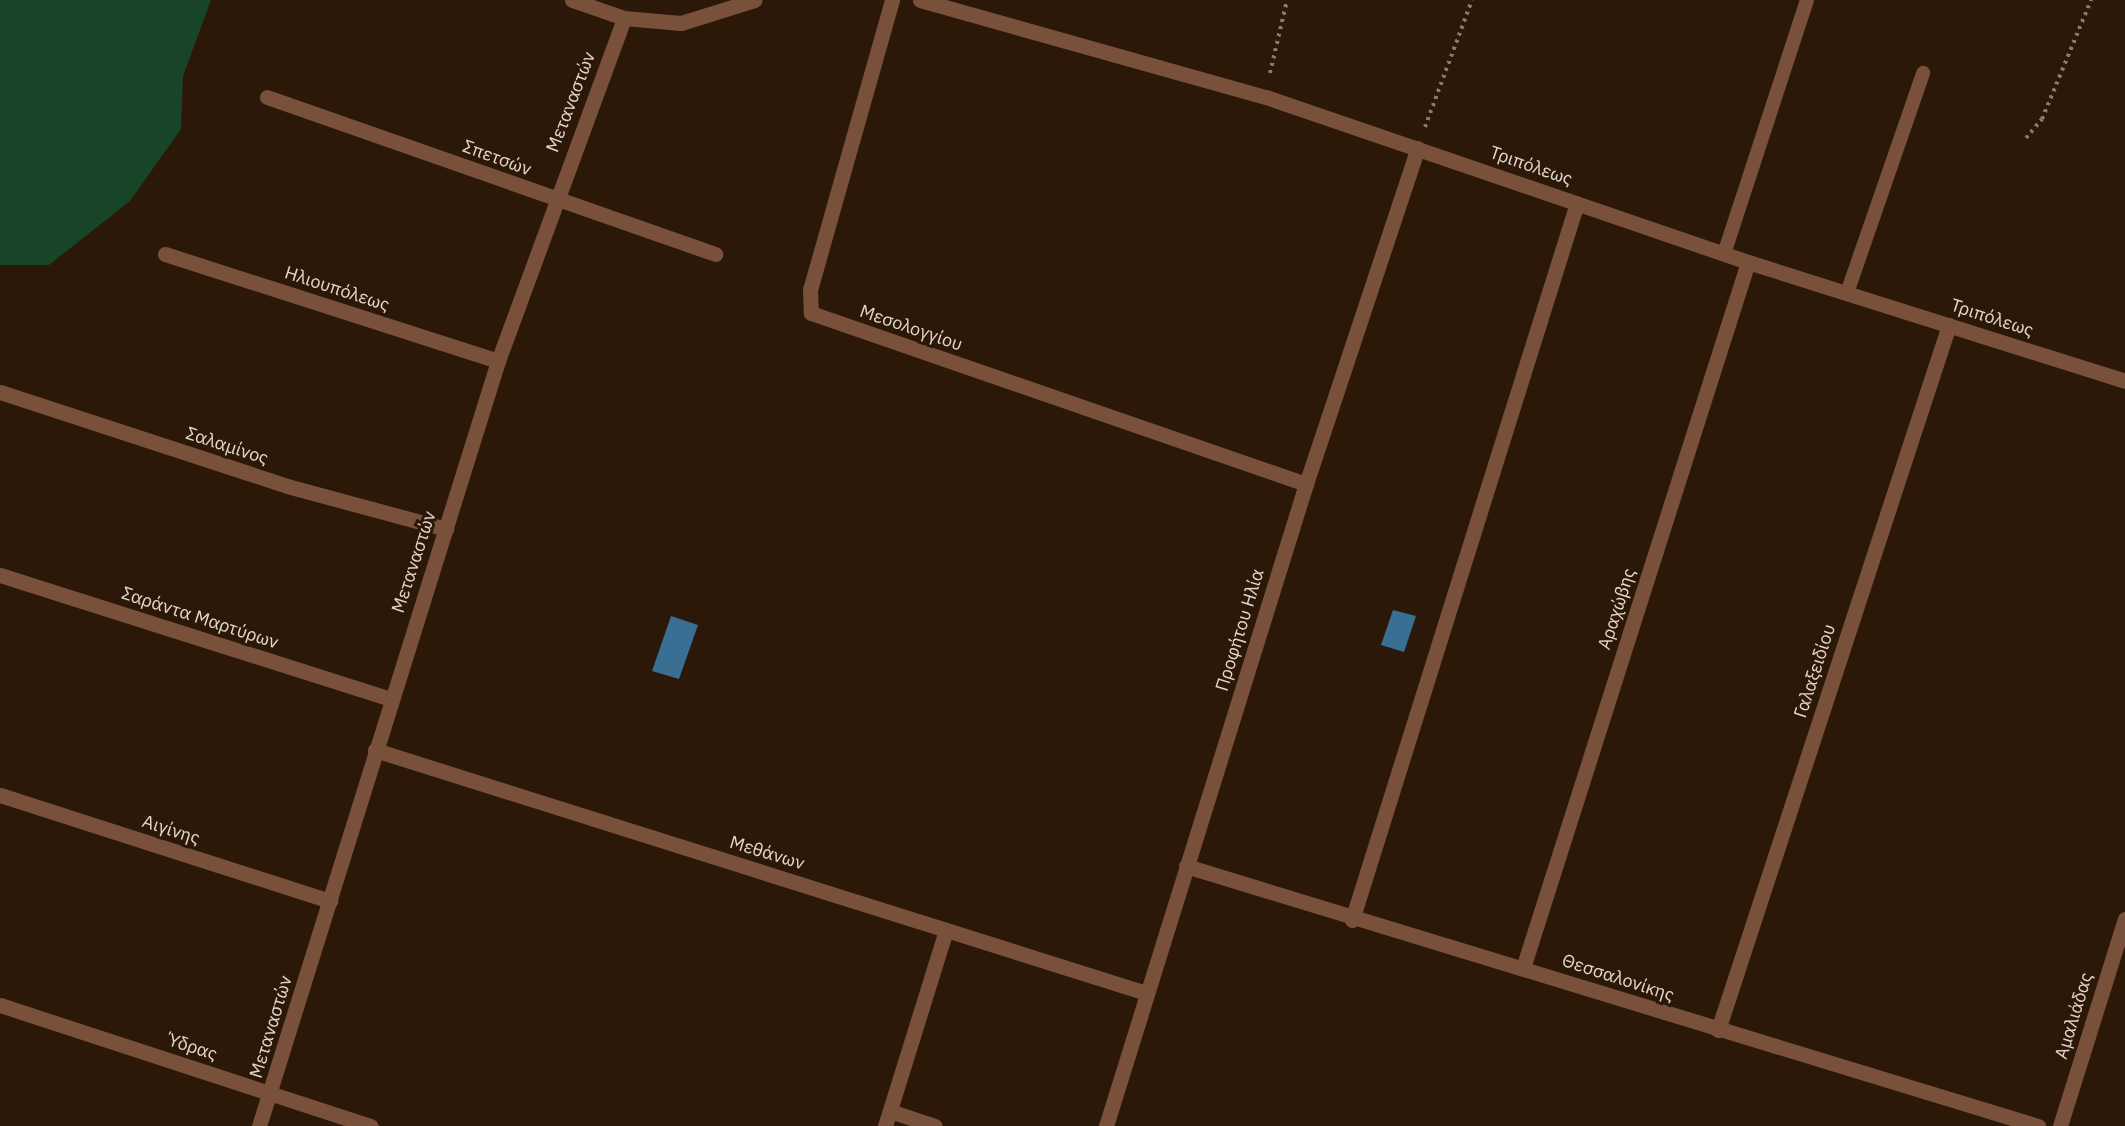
<!DOCTYPE html>
<html>
<head>
<meta charset="utf-8">
<style>
  body { margin:0 }
  #map { position:relative; width:2125px; height:1126px; overflow:hidden; background:#2c1809; font-family:"IBM Plex Sans",sans-serif }
  div>[style] { position:absolute }
  .green>* { inset:0; background:#184527 }
  .water>* { inset:0; background:#386f92 }
  .path>* { height:4px; margin-top:-2px; transform-origin:0; background:repeating-linear-gradient(90deg,#8b796e 0 3px,transparent 0 7.5px) }
  .service>* { height:14px; margin:-7px; padding:0 7px; transform-origin:7px; border-radius:7px; background:#79513b }
  .minor>* { height:15px; margin:-7.5px; padding:0 7.5px; transform-origin:7.5px; border-radius:7.5px; background:#79513b }
  span { translate:-50% -50%; white-space:nowrap; text-align:center; line-height:1.15; -webkit-text-stroke:6px #2c1809; paint-order:stroke }
  .street-label { font-size:18px; color:#e5d6cd }
</style>
</head>
<body>
<div id="map">
  <div class="green">
    <div style="clip-path:polygon(0 0,211px 0,183px 76px,181px 129px,130px 201px,49px 265px,0 265px)"></div>
  </div>
  <div class="water">
    <div style="clip-path:polygon(1393px 610px,1416px 616px,1404px 652px,1381px 645px)"></div>
    <div style="clip-path:polygon(671px 616px,698px 625px,679px 679px,652px 671px)"></div>
  </div>
  <div class="path">
    <div style="left:1270px;top:73px;width:75px;rotate:-76.9deg"></div>
    <div style="left:1425px;top:127px;width:135px;rotate:-69.7deg"></div>
    <div style="left:2026px;top:138px;width:25px;rotate:-50deg"></div>
    <div style="left:2042px;top:119px;width:129px;rotate:-67.6deg"></div>
  </div>
  <div class="service">
    <div style="left:1724px;top:254px;width:267px;rotate:-71.9deg"></div>
    <div style="left:1847px;top:293px;width:233px;rotate:-70.9deg"></div>
  </div>
  <div class="minor">
    <div style="left:572px;top:0;width:55px;rotate:19.1deg"></div>
    <div style="left:624px;top:18px;width:57px;rotate:5deg"></div>
    <div style="left:681px;top:23px;width:77px;rotate:-17.3deg"></div>
    <div style="left:892px;top:0;width:300px;rotate:105.8deg"></div>
    <div style="left:810px;top:289px;width:24px;rotate:88deg"></div>
    <div style="left:811px;top:313px;width:524px;rotate:19.06deg"></div>
    <div style="left:920px;top:0;width:359px;rotate:15.7deg"></div>
    <div style="left:1266px;top:97px;width:509px;rotate:18.9deg"></div>
    <div style="left:1748px;top:262px;width:395px;rotate:17.5deg"></div>
    <div style="left:267px;top:97px;width:475px;rotate:19.3deg"></div>
    <div style="left:165px;top:254px;width:350px;rotate:17.8deg"></div>
    <div style="left:0;top:392px;width:302px;rotate:18.1deg"></div>
    <div style="left:287px;top:486px;width:165px;rotate:15.1deg"></div>
    <div style="left:0;top:575px;width:407px;rotate:17.6deg"></div>
    <div style="left:375px;top:750px;width:808px;rotate:17.49deg"></div>
    <div style="left:0;top:795px;width:347px;rotate:17.8deg"></div>
    <div style="left:1186px;top:866px;width:891px;rotate:16.97deg"></div>
    <div style="left:1352px;top:920px;width:751px;rotate:-72.58deg"></div>
    <div style="left:1523px;top:968px;width:741px;rotate:-72.32deg"></div>
    <div style="left:0;top:1005px;width:390px;rotate:18.1deg"></div>
    <div style="left:1718px;top:1030px;width:742px;rotate:-71.86deg"></div>
    <div style="left:890px;top:1111px;width:47px;rotate:18.4deg"></div>
    <div style="left:259px;top:1126px;width:801px;rotate:-72.65deg"></div>
    <div style="left:498px;top:361px;width:365px;rotate:-69.8deg"></div>
    <div style="left:885px;top:1126px;width:205px;rotate:-72.7deg"></div>
    <div style="left:1106px;top:1126px;width:672px;rotate:-72.7deg"></div>
    <div style="left:1306px;top:484px;width:354px;rotate:-71.6deg"></div>
    <div style="left:2060px;top:1126px;width:217px;rotate:-72.6deg"></div>
  </div>
  <div class="street-label">
    <span style="left:571px;top:102px;rotate:-69deg">Μεταναστών</span>
    <span style="left:497px;top:158px;rotate:20deg">Σπετσών</span>
    <span style="left:1531px;top:166px;rotate:19deg">Τριπόλεως</span>
    <span style="left:337px;top:289px;rotate:18deg">Ηλιουπόλεως</span>
    <span style="left:1992px;top:318px;rotate:18deg">Τριπόλεως</span>
    <span style="left:911px;top:328px;rotate:19deg">Μεσολογγίου</span>
    <span style="left:227px;top:446px;rotate:18deg">Σαλαμίνος</span>
    <span style="left:414px;top:562px;rotate:-72deg">Μεταναστών</span>
    <span style="left:1617px;top:609px;rotate:-72deg">Αραχώβης</span>
    <span style="left:200px;top:618px;rotate:18deg">Σαράντα Μαρτύρων</span>
    <span style="left:1240px;top:630px;rotate:-73deg">Προφήτου Ηλία</span>
    <span style="left:1815px;top:671px;rotate:-72deg">Γαλαξειδίου</span>
    <span style="left:171px;top:830px;rotate:18deg">Αιγίνης</span>
    <span style="left:767px;top:853px;rotate:17deg">Μεθάνων</span>
    <span style="left:1618px;top:978px;rotate:18deg">Θεσσαλονίκης</span>
    <span style="left:2074px;top:1016px;rotate:-73deg">Αμαλιάδας</span>
    <span style="left:271px;top:1027px;rotate:-73deg">Μεταναστών</span>
    <span style="left:192px;top:1047px;rotate:18deg">Ύδρας</span>
  </div>
</div>
</body>
</html>
